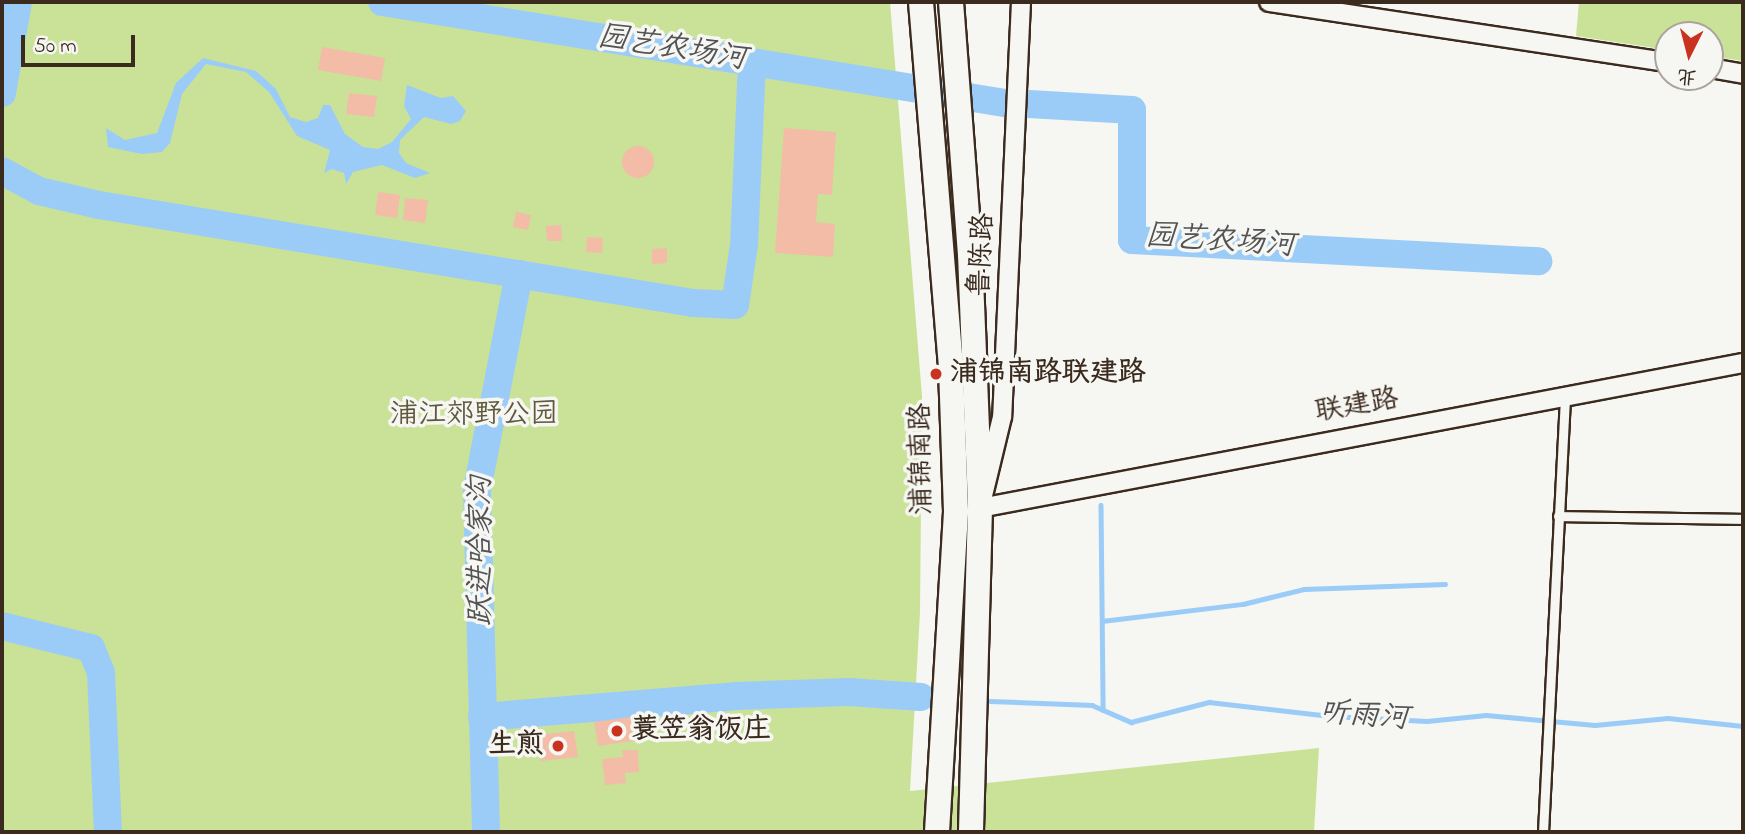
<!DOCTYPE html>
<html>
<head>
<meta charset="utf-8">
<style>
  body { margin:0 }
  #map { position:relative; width:1745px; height:834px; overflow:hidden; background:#f6f6f2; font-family:"Indie Flower","LXGW WenKai TC",sans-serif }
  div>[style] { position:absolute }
  .green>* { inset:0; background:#cae297 }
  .water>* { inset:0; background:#9bccf7 }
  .stream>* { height:4.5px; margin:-2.25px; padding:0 2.25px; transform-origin:2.25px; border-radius:2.25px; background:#9bccf7 }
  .river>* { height:28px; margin:-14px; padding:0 14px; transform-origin:14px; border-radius:14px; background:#9bccf7 }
  .building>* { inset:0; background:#f2bca6 }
  .round { border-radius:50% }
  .roads { filter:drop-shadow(2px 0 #3b2a1e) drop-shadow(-2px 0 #3b2a1e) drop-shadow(0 2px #3b2a1e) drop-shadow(0 -2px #3b2a1e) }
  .lane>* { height:9px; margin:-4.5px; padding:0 4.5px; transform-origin:4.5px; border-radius:4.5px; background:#f6f6f2 }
  .street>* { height:18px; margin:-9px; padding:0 9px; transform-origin:9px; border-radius:9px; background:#f6f6f2 }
  .secondary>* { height:24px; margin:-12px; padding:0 12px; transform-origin:12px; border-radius:12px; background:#f6f6f2 }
  .dots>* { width:19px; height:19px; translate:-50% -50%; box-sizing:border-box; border:4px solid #f6f6f2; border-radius:50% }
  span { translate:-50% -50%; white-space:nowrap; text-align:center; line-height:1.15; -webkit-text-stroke:7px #f6f6f2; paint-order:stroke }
  .street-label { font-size:28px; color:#3b2a1e }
  .poi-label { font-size:28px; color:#3b2a1e; font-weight:700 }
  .left { translate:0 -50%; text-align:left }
  .right { translate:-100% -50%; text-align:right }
  .park-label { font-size:28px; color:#5f583c }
  .water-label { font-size:30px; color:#535254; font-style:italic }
  .frame { position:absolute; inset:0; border:4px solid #3b2a1e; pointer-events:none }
  .north { position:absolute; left:1654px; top:21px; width:70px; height:70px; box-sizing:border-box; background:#f6f6f2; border:2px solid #aba49d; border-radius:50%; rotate:186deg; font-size:19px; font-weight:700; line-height:28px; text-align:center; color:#3b2a1e }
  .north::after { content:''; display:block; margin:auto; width:24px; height:32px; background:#c8321e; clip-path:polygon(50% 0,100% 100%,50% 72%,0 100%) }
  .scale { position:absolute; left:21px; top:35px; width:114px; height:32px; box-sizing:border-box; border:4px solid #3b2a1e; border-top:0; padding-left:9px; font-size:21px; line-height:24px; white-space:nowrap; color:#3b2a1e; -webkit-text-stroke:5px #f6f6f2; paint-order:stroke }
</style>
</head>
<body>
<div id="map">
  <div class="green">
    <div style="clip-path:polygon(2px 2px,890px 2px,922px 396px,920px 612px,910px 791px,1319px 748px,1314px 832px,2px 832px)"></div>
    <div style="clip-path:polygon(1579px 2px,1743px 2px,1743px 61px,1710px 56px,1710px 35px,1668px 35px,1668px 50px,1576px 36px)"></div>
  </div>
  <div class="water">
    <div style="clip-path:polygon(203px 58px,256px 71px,276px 89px,290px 117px,306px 122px,318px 118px,323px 105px,330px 105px,345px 134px,363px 147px,378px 149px,392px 142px,411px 119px,404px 106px,407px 85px,441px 98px,453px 96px,466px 111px,460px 121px,451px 124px,424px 117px,400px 140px,399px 153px,406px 163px,430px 173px,415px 178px,382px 165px,353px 172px,346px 184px,344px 173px,332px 169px,324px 173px,330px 150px,297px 136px,269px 92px,246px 72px,206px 64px,182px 94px,170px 143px,162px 152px,142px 154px,108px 147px,106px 128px,125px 140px,157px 133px,176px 83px)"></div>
  </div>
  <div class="stream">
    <div style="left:1101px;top:505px;width:205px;rotate:89.4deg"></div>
    <div style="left:1102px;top:621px;width:142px;rotate:-6.9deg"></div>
    <div style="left:1243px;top:604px;width:63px;rotate:-13.8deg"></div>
    <div style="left:1304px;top:589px;width:141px;rotate:-2deg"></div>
    <div style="left:990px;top:701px;width:102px;rotate:2.2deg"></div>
    <div style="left:1092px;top:705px;width:43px;rotate:23.6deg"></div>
    <div style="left:1131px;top:722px;width:81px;rotate:-14.4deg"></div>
    <div style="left:1209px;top:702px;width:122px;rotate:6.6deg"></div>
    <div style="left:1330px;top:716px;width:97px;rotate:3deg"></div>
    <div style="left:1427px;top:721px;width:59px;rotate:-5.8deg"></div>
    <div style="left:1486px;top:715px;width:109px;rotate:5.2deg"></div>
    <div style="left:1595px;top:725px;width:73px;rotate:-5.5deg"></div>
    <div style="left:1668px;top:718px;width:75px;rotate:6.1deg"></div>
  </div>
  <div class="river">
    <div style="left:382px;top:2px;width:630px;rotate:9.22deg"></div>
    <div style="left:2px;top:93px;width:92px;rotate:-80deg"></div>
    <div style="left:1029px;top:104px;width:103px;rotate:3.3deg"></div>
    <div style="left:1132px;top:110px;width:130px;rotate:90deg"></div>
    <div style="left:1132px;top:240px;width:407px;rotate:3deg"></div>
    <div style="left:2px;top:171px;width:42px;rotate:28.4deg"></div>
    <div style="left:39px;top:191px;width:62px;rotate:13.1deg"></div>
    <div style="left:99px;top:205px;width:602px;rotate:9.37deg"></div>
    <div style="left:693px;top:303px;width:42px;rotate:2.7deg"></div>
    <div style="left:735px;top:305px;width:61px;rotate:-81.5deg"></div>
    <div style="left:744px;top:245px;width:181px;rotate:-87.5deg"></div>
    <div style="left:2px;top:626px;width:92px;rotate:13.9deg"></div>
    <div style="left:91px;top:648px;width:27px;rotate:68deg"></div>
    <div style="left:101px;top:673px;width:159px;rotate:87.5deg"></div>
    <div style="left:482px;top:717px;width:254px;rotate:-4.7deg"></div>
    <div style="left:735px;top:696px;width:114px;rotate:-2deg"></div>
    <div style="left:849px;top:692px;width:72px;rotate:4deg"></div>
    <div style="left:486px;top:832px;width:342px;rotate:-91.5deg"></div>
    <div style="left:477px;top:490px;width:220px;rotate:-79deg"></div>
  </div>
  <div class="building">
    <div style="clip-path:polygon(322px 47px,385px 58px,381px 81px,318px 70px)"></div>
    <div style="clip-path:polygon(349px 93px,377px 96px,374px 117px,346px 114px)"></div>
    <div style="clip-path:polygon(784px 128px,836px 132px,832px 195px,818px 194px,816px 222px,835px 224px,833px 257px,775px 253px)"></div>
    <div class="round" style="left:622px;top:146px;width:32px;height:32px"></div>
    <div style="clip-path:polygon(378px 192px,400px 195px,397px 218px,375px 215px)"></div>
    <div style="clip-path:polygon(405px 198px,428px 200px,425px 223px,403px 220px)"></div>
    <div style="clip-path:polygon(516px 212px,531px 215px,528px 230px,513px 227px)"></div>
    <div style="clip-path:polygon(561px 225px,562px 241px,547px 241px,546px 226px)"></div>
    <div style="clip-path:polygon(587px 237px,603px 238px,602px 253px,586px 252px)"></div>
    <div style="clip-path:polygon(667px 248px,667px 263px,652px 264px,652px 249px)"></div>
    <div style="clip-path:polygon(638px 716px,640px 740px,598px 746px,594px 722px)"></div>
    <div style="clip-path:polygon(574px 731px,578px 757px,541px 761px,538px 735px)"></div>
    <div style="clip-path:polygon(622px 750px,638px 750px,639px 772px,625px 773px,626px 783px,605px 785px,602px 759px,623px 757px)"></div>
  </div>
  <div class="roads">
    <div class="lane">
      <div style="left:1558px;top:516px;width:185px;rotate:0.9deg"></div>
      <div style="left:1543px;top:832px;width:437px;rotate:-87.1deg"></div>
    </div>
    <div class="street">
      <div style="left:1021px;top:2px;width:415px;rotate:92.6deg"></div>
      <div style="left:1002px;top:417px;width:94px;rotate:103.6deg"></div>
      <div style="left:980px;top:508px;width:777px;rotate:-10.76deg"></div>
      <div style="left:1269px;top:2px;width:403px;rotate:8.6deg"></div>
      <div style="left:1710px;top:68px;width:34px;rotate:10deg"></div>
    </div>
    <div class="secondary">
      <div style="left:921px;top:2px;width:367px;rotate:85.3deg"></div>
      <div style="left:951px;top:368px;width:144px;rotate:88deg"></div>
      <div style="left:956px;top:512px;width:321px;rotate:93.4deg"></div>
      <div style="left:951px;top:2px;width:253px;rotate:85.7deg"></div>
      <div style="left:970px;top:254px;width:254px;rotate:87.7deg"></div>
      <div style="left:980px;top:508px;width:324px;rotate:91.6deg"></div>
    </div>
  </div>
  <div class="dots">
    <div style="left:936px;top:374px;background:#c8321e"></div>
    <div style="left:617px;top:731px;background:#c8321e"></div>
    <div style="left:558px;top:746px;background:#c8321e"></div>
  </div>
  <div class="street-label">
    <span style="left:983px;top:255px;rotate:-87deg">鲁陈路</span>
    <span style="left:1357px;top:407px;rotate:-10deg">联建路</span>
    <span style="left:923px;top:459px;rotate:-91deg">浦锦南路</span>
  </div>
  <div class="poi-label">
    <span class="left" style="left:950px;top:374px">浦锦南路联建路</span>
    <span class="left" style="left:631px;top:731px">蓑笠翁饭庄</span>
    <span class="right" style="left:544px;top:746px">生煎</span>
  </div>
  <div class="park-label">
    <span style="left:474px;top:416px">浦江郊野公园</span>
  </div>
  <div class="water-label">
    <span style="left:672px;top:49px;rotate:9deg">园艺农场河</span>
    <span style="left:1220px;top:242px;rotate:4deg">园艺农场河</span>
    <span style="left:482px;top:551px;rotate:-90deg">跃进哈家沟</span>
    <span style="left:1364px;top:717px;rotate:4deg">听雨河</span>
  </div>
  <div class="frame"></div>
  <div class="north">北</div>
  <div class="scale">50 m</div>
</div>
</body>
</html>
